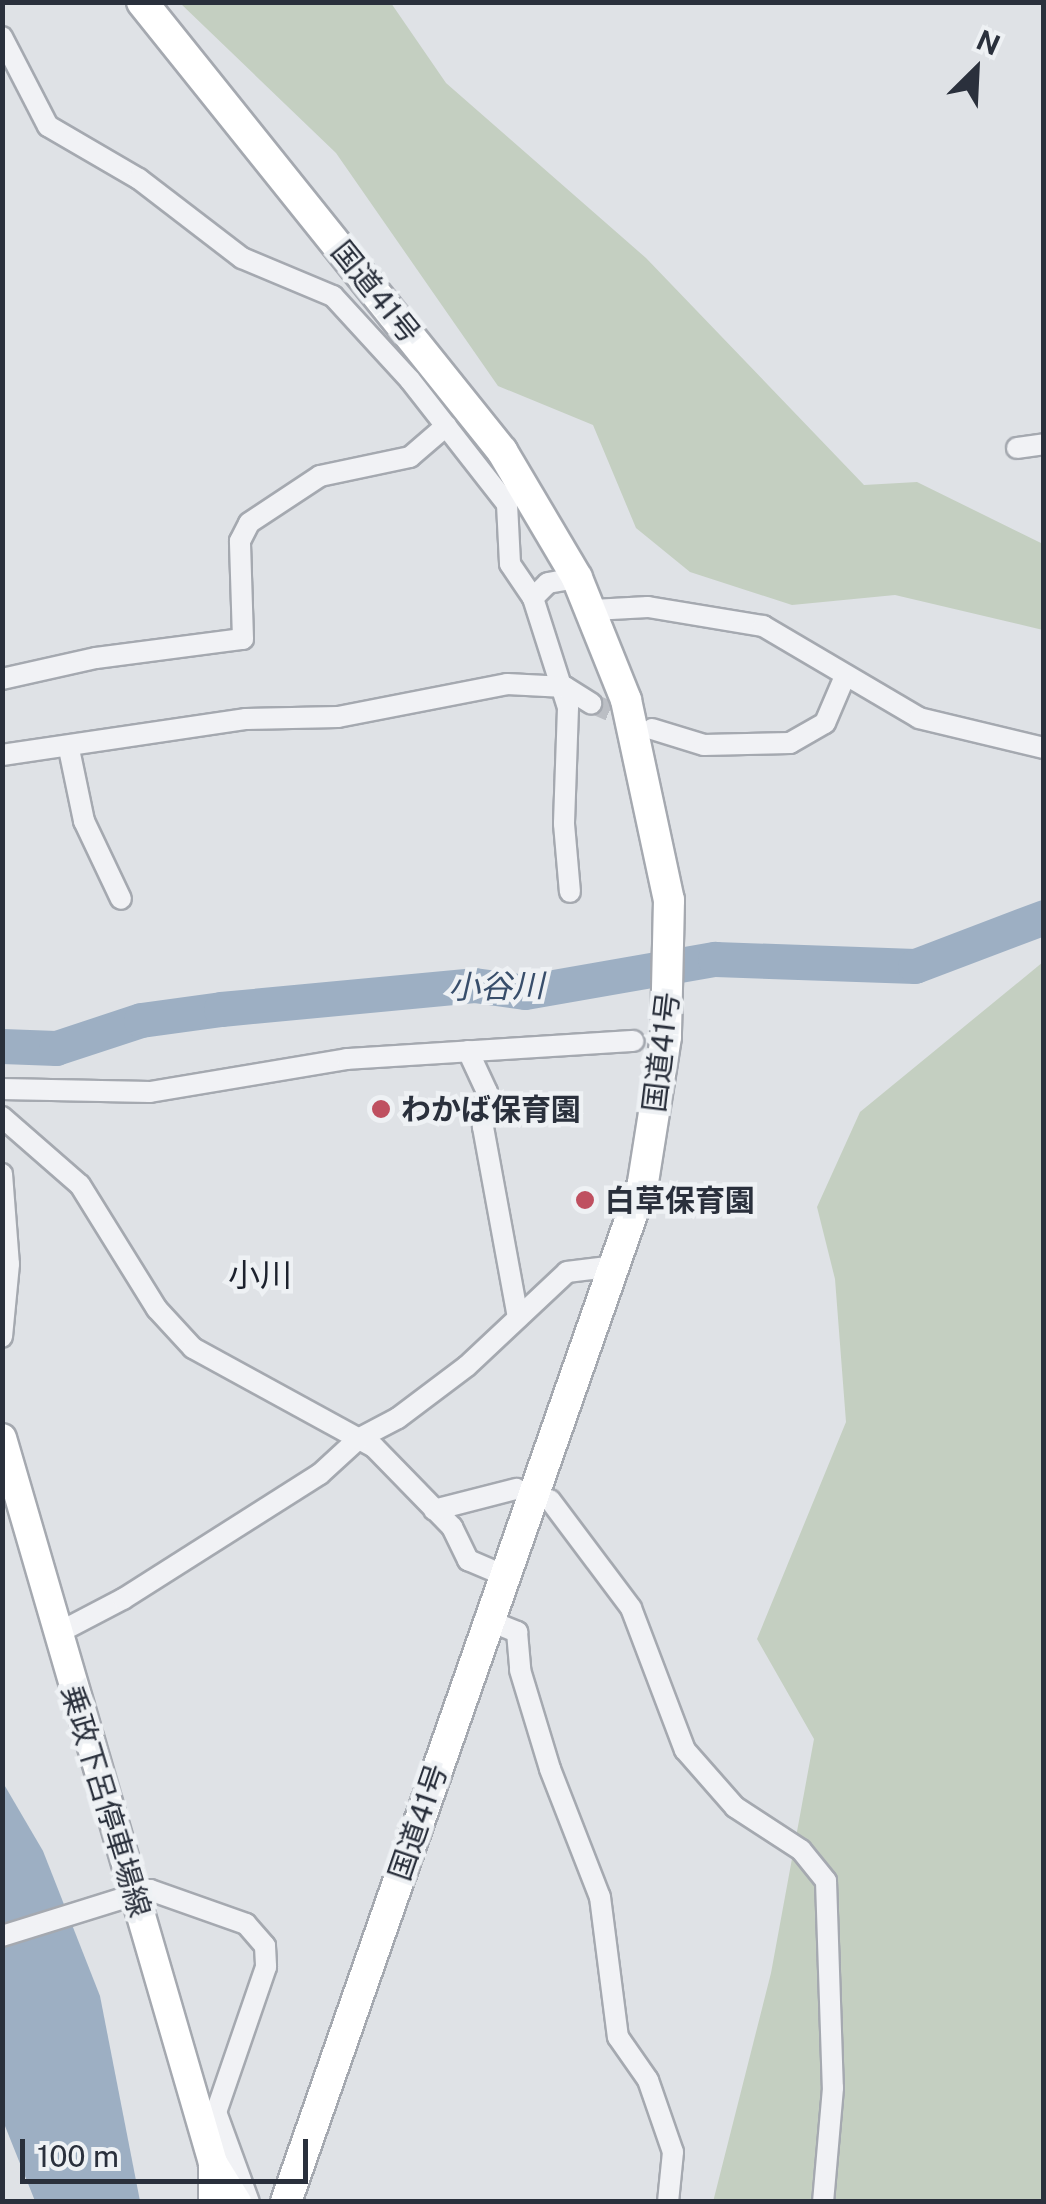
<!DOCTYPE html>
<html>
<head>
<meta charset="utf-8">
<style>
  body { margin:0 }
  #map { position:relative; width:1046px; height:2204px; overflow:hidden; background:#dfe2e6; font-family:"Public Sans","Noto Sans JP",sans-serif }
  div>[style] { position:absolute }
  .green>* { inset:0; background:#c4cfc1 }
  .water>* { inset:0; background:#9dafc3 }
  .river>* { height:35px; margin:-17.5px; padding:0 17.5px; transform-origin:17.5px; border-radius:17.5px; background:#9dafc3 }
  .minor-tunnel>* { height:20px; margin-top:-10px; transform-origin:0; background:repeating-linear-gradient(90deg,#bbbec4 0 20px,transparent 0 30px) }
  .roads { filter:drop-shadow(2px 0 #a5a9b0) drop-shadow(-2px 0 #a5a9b0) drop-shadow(0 2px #a5a9b0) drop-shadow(0 -2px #a5a9b0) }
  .minor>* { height:20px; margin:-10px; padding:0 10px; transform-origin:10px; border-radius:10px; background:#f1f2f5 }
  .major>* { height:28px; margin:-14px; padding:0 14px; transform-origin:14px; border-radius:14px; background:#fff }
  .highway>* { height:30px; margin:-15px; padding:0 15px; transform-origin:15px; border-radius:15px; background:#fff }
  .dots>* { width:28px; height:28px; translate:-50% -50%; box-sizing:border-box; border:5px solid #eef1f4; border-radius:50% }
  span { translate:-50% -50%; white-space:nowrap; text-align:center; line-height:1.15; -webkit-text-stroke:9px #eef1f4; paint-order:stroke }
  .street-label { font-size:30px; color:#2a303c }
  .poi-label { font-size:30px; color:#2a303c; font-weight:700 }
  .left { translate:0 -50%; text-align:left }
  .water-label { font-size:32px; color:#384e6b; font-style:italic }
  .neighbourhood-label { font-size:32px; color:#1c212d }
  .frame { position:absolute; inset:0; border:5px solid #2a303c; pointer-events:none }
  .north { position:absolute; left:926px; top:20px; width:100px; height:100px; -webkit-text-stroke:8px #eef1f4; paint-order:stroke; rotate:24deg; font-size:28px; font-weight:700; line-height:40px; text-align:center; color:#2a303c }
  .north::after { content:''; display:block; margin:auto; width:35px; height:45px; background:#2a303c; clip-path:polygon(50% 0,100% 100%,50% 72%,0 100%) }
  .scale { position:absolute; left:20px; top:2139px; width:288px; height:45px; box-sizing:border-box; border:5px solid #2a303c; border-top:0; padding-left:12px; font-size:30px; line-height:35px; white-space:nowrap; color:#2a303c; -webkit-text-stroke:8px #eef1f4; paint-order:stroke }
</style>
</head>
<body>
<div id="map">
  <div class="green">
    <div style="clip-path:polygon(180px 3px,391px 3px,446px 83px,646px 258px,864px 485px,917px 482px,1043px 544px,1043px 630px,895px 595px,792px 605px,690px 572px,636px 528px,593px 425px,498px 386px,336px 153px)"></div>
    <div style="clip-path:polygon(1043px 962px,1043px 2201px,713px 2202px,771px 1973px,814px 1739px,757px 1639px,846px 1422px,835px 1279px,817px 1207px,860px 1112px)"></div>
  </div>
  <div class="water">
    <div style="clip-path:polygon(2px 1781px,43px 1851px,100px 1996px,140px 2201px,35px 2201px,3px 2121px)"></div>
  </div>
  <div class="river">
    <div style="left:2px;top:1046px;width:54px;rotate:2.1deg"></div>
    <div style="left:56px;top:1048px;width:89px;rotate:-18.2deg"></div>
    <div style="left:141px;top:1020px;width:81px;rotate:-7.8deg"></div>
    <div style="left:221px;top:1009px;width:254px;rotate:-5.4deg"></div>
    <div style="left:474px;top:985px;width:51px;rotate:7.8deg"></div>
    <div style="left:525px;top:992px;width:193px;rotate:-9.9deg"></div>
    <div style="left:715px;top:959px;width:200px;rotate:2deg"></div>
    <div style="left:915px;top:966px;width:138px;rotate:-20.8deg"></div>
  </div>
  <div class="minor-tunnel">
    <div style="left:591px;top:703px;width:48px;rotate:23.4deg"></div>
  </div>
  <div class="roads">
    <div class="minor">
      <div style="left:2px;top:37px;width:100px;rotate:62.7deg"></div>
      <div style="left:48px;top:126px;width:105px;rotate:30.2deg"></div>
      <div style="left:139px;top:179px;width:130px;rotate:37.5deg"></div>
      <div style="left:242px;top:258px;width:99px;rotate:22.7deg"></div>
      <div style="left:333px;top:296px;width:114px;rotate:47.5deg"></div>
      <div style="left:410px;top:380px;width:157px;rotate:52deg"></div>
      <div style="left:507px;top:504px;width:60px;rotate:87.1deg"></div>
      <div style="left:510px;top:564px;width:41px;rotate:55.9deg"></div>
      <div style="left:533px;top:598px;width:115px;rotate:72.3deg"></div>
      <div style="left:568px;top:708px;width:116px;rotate:92deg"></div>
      <div style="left:564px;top:824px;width:68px;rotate:85deg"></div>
      <div style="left:1017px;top:448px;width:27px;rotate:-8deg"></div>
      <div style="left:533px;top:598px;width:21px;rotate:-45deg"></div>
      <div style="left:548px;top:583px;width:29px;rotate:-10deg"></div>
      <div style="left:593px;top:610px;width:55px;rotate:-3.1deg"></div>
      <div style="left:648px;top:607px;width:117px;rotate:9.4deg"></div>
      <div style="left:763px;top:626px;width:181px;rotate:30.5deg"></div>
      <div style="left:919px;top:718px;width:129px;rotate:13.5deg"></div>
      <div style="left:2px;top:679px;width:96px;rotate:-12.6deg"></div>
      <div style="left:96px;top:658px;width:148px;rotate:-7.4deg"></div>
      <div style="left:243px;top:639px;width:98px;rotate:-91.8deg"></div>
      <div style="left:240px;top:541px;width:20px;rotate:-63deg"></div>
      <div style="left:249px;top:523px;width:85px;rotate:-33.5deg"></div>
      <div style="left:320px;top:476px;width:92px;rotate:-11.9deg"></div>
      <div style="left:410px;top:457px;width:48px;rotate:-40.7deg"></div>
      <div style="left:652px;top:729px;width:54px;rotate:17.1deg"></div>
      <div style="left:704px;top:745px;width:86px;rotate:-1.3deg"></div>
      <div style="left:790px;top:743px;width:40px;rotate:-29.7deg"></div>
      <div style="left:825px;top:723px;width:51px;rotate:-66.9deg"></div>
      <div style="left:69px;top:749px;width:74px;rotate:78.2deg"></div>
      <div style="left:84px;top:821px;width:86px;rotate:64.6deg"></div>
      <div style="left:2px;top:755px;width:247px;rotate:-8.4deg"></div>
      <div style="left:246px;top:719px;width:92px;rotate:-1.2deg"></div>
      <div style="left:338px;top:717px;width:172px;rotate:-11deg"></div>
      <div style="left:507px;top:684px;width:58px;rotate:3deg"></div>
      <div style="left:565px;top:687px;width:31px;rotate:32deg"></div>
      <div style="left:468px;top:1051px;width:45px;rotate:65.1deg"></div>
      <div style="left:487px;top:1092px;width:35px;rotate:97deg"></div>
      <div style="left:483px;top:1127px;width:194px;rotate:79.6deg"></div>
      <div style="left:2px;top:1089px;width:148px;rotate:1.2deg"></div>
      <div style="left:150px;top:1092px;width:200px;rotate:-9.5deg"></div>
      <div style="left:347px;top:1059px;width:287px;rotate:-3.6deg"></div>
      <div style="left:2px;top:1117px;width:103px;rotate:41.1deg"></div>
      <div style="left:80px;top:1185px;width:146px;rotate:58.2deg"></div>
      <div style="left:157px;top:1309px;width:53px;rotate:47.3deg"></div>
      <div style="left:193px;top:1348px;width:206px;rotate:28.7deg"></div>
      <div style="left:374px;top:1447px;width:112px;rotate:45.7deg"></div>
      <div style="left:452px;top:1527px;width:37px;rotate:64deg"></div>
      <div style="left:468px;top:1560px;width:38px;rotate:23deg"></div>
      <div style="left:2px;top:1174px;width:90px;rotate:85.6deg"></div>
      <div style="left:9px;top:1264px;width:73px;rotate:95.5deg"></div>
      <div style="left:550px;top:1500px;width:135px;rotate:53.1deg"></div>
      <div style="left:631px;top:1608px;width:152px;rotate:69.2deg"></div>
      <div style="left:685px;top:1750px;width:76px;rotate:48.7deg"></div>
      <div style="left:735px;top:1807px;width:79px;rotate:33.1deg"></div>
      <div style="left:801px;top:1850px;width:40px;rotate:51deg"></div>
      <div style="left:826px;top:1881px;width:207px;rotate:88.1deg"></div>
      <div style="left:833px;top:2088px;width:114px;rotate:95deg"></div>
      <div style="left:434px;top:1510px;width:85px;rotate:-14.4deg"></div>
      <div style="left:485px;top:1619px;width:35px;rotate:22deg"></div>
      <div style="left:517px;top:1632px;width:38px;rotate:85deg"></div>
      <div style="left:520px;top:1670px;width:103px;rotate:73.1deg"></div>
      <div style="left:550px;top:1769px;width:137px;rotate:68.7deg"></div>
      <div style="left:600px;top:1897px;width:141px;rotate:82.7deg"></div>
      <div style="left:618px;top:2037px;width:52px;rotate:55.1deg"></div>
      <div style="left:648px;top:2080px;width:76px;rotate:70.9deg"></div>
      <div style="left:673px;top:2152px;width:50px;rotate:95.7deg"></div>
      <div style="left:56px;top:1634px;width:76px;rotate:-27.6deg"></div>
      <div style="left:123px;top:1599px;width:233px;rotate:-32.4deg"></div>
      <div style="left:320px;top:1474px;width:52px;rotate:-42.6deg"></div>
      <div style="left:358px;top:1439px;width:45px;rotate:-27.7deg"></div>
      <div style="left:398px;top:1418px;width:86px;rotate:-37deg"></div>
      <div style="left:467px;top:1366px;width:137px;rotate:-43.2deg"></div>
      <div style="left:567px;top:1272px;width:49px;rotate:-7deg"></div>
      <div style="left:2px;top:1936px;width:155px;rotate:-17.3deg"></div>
      <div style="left:150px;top:1890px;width:102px;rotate:19.5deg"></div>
      <div style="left:246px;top:1924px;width:29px;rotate:49deg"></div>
      <div style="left:265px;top:1946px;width:21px;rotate:87deg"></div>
      <div style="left:266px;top:1967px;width:153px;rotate:109deg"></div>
      <div style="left:216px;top:2112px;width:96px;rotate:69.9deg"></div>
    </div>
    <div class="major">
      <div style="left:2px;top:1438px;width:755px;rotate:73.77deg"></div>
      <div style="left:213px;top:2163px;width:39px;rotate:90deg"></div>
      <div style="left:213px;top:2163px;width:46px;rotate:58.4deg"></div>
    </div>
    <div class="highway">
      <div style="left:142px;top:2px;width:576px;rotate:51.28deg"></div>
      <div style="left:502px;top:451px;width:147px;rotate:59.4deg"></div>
      <div style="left:577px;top:578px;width:131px;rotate:68.1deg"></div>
      <div style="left:626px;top:700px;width:205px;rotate:77.9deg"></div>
      <div style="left:669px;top:900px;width:137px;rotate:91.3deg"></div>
      <div style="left:666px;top:1037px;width:148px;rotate:99deg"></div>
      <div style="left:643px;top:1183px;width:1080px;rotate:109.31deg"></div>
    </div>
  </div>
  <div class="dots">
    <div style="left:381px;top:1109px;background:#bf5060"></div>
    <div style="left:585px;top:1200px;background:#bf5060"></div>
  </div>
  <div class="street-label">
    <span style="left:376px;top:292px;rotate:51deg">国道41号</span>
    <span style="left:661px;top:1052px;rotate:-83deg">国道41号</span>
    <span style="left:106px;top:1801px;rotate:73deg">乗政下呂停車場線</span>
    <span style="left:418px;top:1822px;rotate:-71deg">国道41号</span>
  </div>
  <div class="poi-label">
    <span class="left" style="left:401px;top:1109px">わかば保育園</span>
    <span class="left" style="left:605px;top:1200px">白草保育園</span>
  </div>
  <div class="water-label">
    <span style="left:496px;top:987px;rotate:-1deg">小谷川</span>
  </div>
  <div class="neighbourhood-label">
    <span style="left:260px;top:1275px">小川</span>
  </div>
  <div class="frame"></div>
  <div class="north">N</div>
  <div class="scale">100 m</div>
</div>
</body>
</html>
